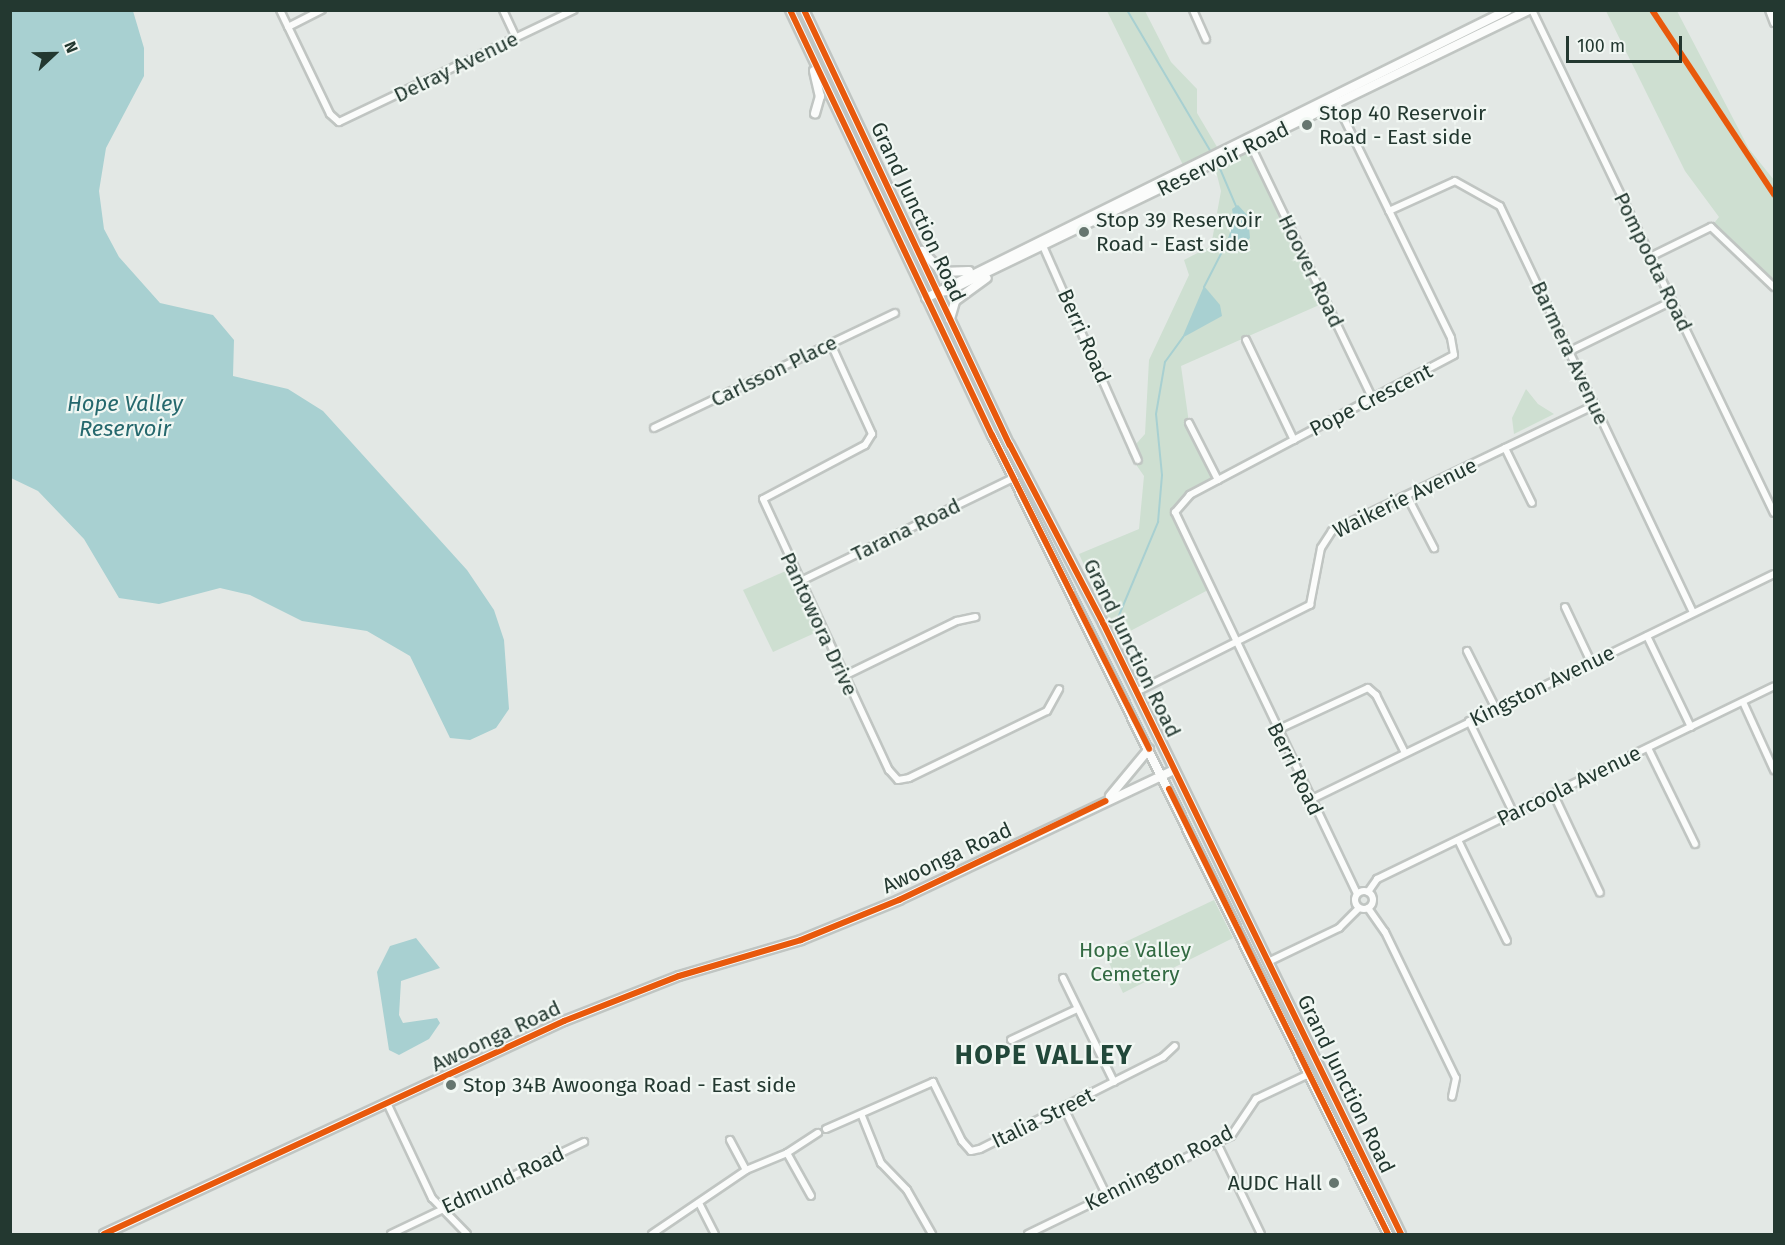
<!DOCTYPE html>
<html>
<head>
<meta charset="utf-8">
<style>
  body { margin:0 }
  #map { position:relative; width:1785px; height:1245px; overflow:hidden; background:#e3e8e5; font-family:"Fira Sans",sans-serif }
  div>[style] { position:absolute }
  .green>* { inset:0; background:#cedfd1 }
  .water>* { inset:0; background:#a8d0d1 }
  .stream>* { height:2px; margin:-1px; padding:0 1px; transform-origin:1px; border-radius:1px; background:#a8d0d1 }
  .roads { filter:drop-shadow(2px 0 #c0c5c2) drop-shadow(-2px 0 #c0c5c2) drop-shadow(0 2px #c0c5c2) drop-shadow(0 -2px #c0c5c2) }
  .street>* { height:6px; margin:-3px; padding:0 3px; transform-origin:3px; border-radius:3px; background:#fbfcfb }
  .street>.ring { margin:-3px; padding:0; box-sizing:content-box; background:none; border:6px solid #fbfcfb; border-radius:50% }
  .secondary>* { height:8px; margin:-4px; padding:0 4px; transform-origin:4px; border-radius:4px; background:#fbfcfb }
  .cycleway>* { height:6px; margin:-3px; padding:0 3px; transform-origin:3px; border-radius:3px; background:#e8590c }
  .dots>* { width:16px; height:16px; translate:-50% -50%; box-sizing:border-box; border:3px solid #f1f7f3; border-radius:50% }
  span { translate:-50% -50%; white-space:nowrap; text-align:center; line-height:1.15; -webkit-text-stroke:4.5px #f1f7f3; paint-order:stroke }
  .street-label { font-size:21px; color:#233830 }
  .poi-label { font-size:21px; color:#233830 }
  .left { translate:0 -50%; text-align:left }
  .right { translate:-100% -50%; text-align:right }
  .park-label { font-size:21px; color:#326a42 }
  .water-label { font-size:22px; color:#25686d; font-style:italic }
  .district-label { font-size:27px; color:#22483a; font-weight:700; letter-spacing:1.5px }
  .frame { position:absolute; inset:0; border:12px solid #233830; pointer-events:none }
  .north { position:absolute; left:24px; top:24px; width:60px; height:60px; -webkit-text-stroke:4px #f1f7f3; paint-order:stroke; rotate:68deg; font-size:16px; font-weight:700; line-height:24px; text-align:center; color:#233830 }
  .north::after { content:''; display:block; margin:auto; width:21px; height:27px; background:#233830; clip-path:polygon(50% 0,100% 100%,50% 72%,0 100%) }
  .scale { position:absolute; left:1566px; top:36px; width:116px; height:27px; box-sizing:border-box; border:3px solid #233830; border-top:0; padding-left:8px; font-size:18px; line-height:21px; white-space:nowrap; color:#233830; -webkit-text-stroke:4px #f1f7f3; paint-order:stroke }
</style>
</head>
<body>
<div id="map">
  <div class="green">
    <div style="clip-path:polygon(1107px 11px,1145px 11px,1171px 62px,1197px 89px,1197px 113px,1220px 152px,1185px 169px)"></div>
    <div style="clip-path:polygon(1606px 11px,1677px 11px,1749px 149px,1774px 180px,1774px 287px,1711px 227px,1719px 217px,1685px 171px)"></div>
    <div style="clip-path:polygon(1251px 146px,1326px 302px,1181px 366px,1189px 423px,1218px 480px,1180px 503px,1176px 522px,1208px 590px,1117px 638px,1079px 554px,1139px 529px,1144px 476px,1128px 453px,1145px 434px,1149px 360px,1189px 275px,1184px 260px,1211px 246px,1221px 191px,1214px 163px)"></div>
    <div style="clip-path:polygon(1526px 389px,1538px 404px,1554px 414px,1514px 434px,1512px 418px)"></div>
    <div style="clip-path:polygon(788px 570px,817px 632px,773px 652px,743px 590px)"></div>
    <div style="clip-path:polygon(1214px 900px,1233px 938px,1123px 993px,1104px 952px)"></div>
  </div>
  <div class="water">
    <div style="clip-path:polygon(10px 11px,133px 11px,144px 48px,144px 76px,106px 148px,99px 191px,104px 229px,119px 257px,160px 303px,213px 315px,234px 340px,233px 376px,288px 389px,323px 411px,467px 570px,494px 610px,504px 640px,509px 709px,496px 728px,470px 740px,450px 738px,410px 656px,367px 631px,302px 621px,250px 595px,220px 588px,159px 604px,119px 598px,84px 539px,38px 491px,11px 478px)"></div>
    <div style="clip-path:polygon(1238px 205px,1248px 216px,1250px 238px,1244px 244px,1226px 244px,1234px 221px,1232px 209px)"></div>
    <div style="clip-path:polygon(1204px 286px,1220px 305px,1222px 316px,1182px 338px)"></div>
    <div style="clip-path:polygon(416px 938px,440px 968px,401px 981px,399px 1015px,403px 1023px,437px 1018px,440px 1023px,429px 1039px,399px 1055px,389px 1050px,377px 972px,390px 946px)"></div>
  </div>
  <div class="stream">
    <div style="left:1127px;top:10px;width:167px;rotate:59.4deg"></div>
    <div style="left:1218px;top:164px;width:46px;rotate:66.8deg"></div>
    <div style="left:1204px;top:287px;width:48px;rotate:-62.9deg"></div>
    <div style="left:1115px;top:625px;width:112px;rotate:-67.3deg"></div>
    <div style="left:1158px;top:522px;width:47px;rotate:-85.1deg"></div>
    <div style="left:1162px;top:475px;width:61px;rotate:-95.6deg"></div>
    <div style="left:1156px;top:414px;width:53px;rotate:-80.2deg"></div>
    <div style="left:1165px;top:362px;width:31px;rotate:-54deg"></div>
  </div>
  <div class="roads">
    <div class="street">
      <div style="left:280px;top:10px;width:115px;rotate:64.3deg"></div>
      <div style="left:330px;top:114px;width:12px;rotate:42deg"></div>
      <div style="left:339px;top:122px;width:260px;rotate:-25.5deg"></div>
      <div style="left:503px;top:10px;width:31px;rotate:65deg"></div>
      <div style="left:1193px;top:10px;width:32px;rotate:66deg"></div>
      <div style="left:1532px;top:10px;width:558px;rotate:64.31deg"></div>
      <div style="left:1769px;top:10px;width:14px;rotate:69deg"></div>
      <div style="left:288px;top:27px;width:38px;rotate:-27deg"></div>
      <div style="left:1337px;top:104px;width:260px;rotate:64deg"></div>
      <div style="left:1451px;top:338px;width:17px;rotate:80deg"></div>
      <div style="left:1454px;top:355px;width:299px;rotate:152.1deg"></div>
      <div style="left:1190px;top:495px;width:23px;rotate:131deg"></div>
      <div style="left:1175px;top:512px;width:422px;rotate:64.5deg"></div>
      <div style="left:1251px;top:146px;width:279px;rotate:64.3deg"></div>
      <div style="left:1389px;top:211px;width:72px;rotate:-24.4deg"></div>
      <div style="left:1455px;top:181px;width:51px;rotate:29.1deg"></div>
      <div style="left:1500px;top:206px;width:450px;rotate:64.6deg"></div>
      <div style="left:1043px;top:246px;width:234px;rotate:66.1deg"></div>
      <div style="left:1650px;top:257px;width:68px;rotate:-26.2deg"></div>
      <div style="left:1711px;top:227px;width:87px;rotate:43.6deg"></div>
      <div style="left:1246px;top:340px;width:111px;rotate:64.4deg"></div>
      <div style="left:831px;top:344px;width:99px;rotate:65.5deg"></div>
      <div style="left:872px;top:434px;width:13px;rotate:122deg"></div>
      <div style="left:865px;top:445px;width:115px;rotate:152.1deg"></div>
      <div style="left:763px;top:499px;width:299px;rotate:65.1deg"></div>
      <div style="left:889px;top:770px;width:13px;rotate:48deg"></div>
      <div style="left:898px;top:780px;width:11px;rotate:-10deg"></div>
      <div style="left:909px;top:778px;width:153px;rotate:-25.9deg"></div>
      <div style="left:1047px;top:711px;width:25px;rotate:-61deg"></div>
      <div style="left:1570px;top:351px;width:114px;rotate:-26.1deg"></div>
      <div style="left:1189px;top:423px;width:64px;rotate:63deg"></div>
      <div style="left:654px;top:428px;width:267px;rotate:-25.5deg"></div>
      <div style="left:1505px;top:448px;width:61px;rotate:63.9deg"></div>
      <div style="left:1407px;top:496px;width:59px;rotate:62.6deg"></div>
      <div style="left:799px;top:582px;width:238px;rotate:-25.9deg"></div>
      <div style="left:1565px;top:607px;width:61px;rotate:64.7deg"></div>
      <div style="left:1647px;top:636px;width:101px;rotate:64.2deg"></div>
      <div style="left:1467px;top:651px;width:65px;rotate:63.4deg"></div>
      <div style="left:844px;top:676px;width:126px;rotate:-26deg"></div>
      <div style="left:957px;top:621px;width:19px;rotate:-12deg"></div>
      <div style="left:1136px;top:692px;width:195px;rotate:-26.6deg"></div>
      <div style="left:1310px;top:605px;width:58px;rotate:-79.1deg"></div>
      <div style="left:1321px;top:548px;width:20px;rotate:-57deg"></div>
      <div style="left:1332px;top:531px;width:292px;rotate:-25.6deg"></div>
      <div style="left:1743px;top:702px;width:75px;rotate:65.5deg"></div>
      <div style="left:1469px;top:721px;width:101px;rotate:64.2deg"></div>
      <div style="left:1277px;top:730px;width:100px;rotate:-24.8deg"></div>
      <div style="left:1368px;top:688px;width:11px;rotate:41deg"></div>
      <div style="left:1376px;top:695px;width:65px;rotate:63.4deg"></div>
      <div style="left:1648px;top:748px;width:107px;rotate:63.9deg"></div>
      <div style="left:1553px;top:793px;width:110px;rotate:64.8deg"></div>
      <div style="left:1310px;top:800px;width:516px;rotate:-25.97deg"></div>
      <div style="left:1458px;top:840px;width:112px;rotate:64.1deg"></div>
      <div class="ring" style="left:1355px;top:891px;width:12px;height:12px"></div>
      <div style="left:1368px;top:892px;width:16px;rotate:-55deg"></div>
      <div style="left:1377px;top:879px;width:441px;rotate:-25.9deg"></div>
      <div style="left:1368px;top:908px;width:29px;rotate:55deg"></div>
      <div style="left:1385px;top:932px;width:162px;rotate:64.1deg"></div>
      <div style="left:1456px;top:1078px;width:19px;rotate:102deg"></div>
      <div style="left:1268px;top:962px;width:79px;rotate:-25.6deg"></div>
      <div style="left:1339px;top:928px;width:28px;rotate:-45deg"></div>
      <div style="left:1063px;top:978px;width:116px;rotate:63.9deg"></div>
      <div style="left:1011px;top:1040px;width:73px;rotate:-25.2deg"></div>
      <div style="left:388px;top:1105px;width:103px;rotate:64.7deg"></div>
      <div style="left:432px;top:1198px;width:50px;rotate:45.8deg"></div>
      <div style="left:1064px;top:1108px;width:98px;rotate:64deg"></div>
      <div style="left:862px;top:1116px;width:51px;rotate:68deg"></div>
      <div style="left:881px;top:1163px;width:37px;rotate:46deg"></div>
      <div style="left:907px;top:1190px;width:51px;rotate:60.4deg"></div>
      <div style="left:826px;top:1129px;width:117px;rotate:-23.7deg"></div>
      <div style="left:933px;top:1082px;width:66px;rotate:63.8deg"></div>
      <div style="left:962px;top:1141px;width:13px;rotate:48deg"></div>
      <div style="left:971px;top:1151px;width:9px;rotate:-13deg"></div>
      <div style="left:980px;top:1149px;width:205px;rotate:-26.7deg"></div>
      <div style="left:1163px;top:1057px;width:16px;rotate:-43deg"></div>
      <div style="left:730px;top:1140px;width:34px;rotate:62deg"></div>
      <div style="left:1217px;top:1143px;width:101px;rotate:64.2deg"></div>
      <div style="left:787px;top:1153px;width:49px;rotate:60.8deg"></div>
      <div style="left:699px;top:1203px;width:35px;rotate:63deg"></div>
      <div style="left:391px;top:1234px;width:214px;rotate:-25.5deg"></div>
      <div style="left:652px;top:1234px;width:114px;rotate:-34.2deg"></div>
      <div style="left:746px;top:1170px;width:44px;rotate:-22.5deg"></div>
      <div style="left:787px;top:1153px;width:37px;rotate:-33deg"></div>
      <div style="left:1028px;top:1234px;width:225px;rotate:-25.8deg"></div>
      <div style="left:1231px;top:1136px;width:45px;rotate:-56deg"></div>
      <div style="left:1256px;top:1099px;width:59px;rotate:-25.3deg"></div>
    </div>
    <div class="secondary">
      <div style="left:790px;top:10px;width:471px;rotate:64.6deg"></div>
      <div style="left:992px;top:435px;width:892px;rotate:63.64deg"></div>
      <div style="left:804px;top:10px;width:481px;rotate:64.7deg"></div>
      <div style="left:1010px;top:445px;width:201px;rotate:62.4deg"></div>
      <div style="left:1103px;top:623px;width:680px;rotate:64deg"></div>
      <div style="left:814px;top:71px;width:26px;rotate:77deg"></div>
      <div style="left:820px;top:96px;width:18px;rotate:106deg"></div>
      <div style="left:922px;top:251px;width:29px;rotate:46deg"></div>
      <div style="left:942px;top:272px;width:27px;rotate:-2deg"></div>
      <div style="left:937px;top:292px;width:11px;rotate:-5deg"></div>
      <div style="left:948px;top:291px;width:645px;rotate:-25.81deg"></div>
      <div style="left:926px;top:298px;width:649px;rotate:-26.33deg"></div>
      <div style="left:950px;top:319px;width:19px;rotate:-74deg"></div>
      <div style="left:955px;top:301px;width:39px;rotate:-36deg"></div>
      <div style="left:1110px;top:796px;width:61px;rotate:-50.3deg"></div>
      <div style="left:104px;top:1234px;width:507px;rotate:-24.85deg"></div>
      <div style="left:564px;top:1021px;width:123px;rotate:-21.4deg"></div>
      <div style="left:679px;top:976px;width:127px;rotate:-16.4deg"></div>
      <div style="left:801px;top:940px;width:106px;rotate:-22.2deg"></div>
      <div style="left:899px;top:900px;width:304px;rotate:-25.3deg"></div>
    </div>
  </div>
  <div class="cycleway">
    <div style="left:790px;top:10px;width:471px;rotate:64.6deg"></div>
    <div style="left:992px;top:435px;width:351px;rotate:63.4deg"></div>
    <div style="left:804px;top:10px;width:481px;rotate:64.7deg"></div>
    <div style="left:1010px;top:445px;width:201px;rotate:62.4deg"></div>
    <div style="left:1103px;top:623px;width:680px;rotate:64deg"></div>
    <div style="left:1652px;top:10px;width:221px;rotate:56.5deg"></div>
    <div style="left:1169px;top:789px;width:496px;rotate:63.8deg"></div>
    <div style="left:104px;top:1234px;width:507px;rotate:-24.85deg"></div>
    <div style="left:564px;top:1021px;width:123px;rotate:-21.4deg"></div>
    <div style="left:679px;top:976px;width:127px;rotate:-16.4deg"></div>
    <div style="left:801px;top:940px;width:106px;rotate:-22.2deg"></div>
    <div style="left:899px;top:900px;width:229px;rotate:-25.6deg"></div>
  </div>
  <div class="dots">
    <div style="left:1307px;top:125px;background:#66766f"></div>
    <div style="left:1084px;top:232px;background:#66766f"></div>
    <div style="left:451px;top:1085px;background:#66766f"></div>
    <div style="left:1334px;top:1183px;background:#66766f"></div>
  </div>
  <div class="street-label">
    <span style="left:456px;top:67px;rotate:-26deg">Delray Avenue</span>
    <span style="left:1223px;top:159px;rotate:-26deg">Reservoir Road</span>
    <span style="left:918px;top:212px;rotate:65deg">Grand Junction Road</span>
    <span style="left:1653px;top:262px;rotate:64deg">Pompoota Road</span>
    <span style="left:1311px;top:271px;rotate:64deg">Hoover Road</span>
    <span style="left:1084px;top:336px;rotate:66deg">Berri Road</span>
    <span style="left:1570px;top:353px;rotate:65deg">Barmera Avenue</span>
    <span style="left:774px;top:371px;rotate:-26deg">Carlsson Place</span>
    <span style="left:1371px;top:400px;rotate:-27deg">Pope Crescent</span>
    <span style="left:1405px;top:498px;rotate:-26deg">Waikerie Avenue</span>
    <span style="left:906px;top:530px;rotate:-26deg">Tarana Road</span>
    <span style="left:819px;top:624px;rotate:65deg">Pantowora Drive</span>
    <span style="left:1132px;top:648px;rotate:64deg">Grand Junction Road</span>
    <span style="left:1542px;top:686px;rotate:-26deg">Kingston Avenue</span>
    <span style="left:1295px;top:769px;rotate:64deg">Berri Road</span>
    <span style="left:1569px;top:786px;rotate:-26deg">Parcoola Avenue</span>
    <span style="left:947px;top:858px;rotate:-25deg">Awoonga Road</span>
    <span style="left:496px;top:1036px;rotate:-25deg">Awoonga Road</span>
    <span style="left:1346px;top:1084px;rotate:64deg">Grand Junction Road</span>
    <span style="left:1043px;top:1118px;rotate:-26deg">Italia Street</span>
    <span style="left:1159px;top:1168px;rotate:-27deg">Kennington Road</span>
    <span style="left:503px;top:1180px;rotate:-25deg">Edmund Road</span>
  </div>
  <div class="poi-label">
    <span class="left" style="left:1319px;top:125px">Stop 40 Reservoir<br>Road - East side</span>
    <span class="left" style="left:1096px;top:232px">Stop 39 Reservoir<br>Road - East side</span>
    <span class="left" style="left:463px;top:1085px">Stop 34B Awoonga Road - East side</span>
    <span class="right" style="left:1322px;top:1183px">AUDC Hall</span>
  </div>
  <div class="park-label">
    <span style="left:1135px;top:962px">Hope Valley<br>Cemetery</span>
  </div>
  <div class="water-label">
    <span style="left:125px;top:416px">Hope Valley<br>Reservoir</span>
  </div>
  <div class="district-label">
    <span style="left:1044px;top:1056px">HOPE VALLEY</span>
  </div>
  <div class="frame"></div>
  <div class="north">N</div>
  <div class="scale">100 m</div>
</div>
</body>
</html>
